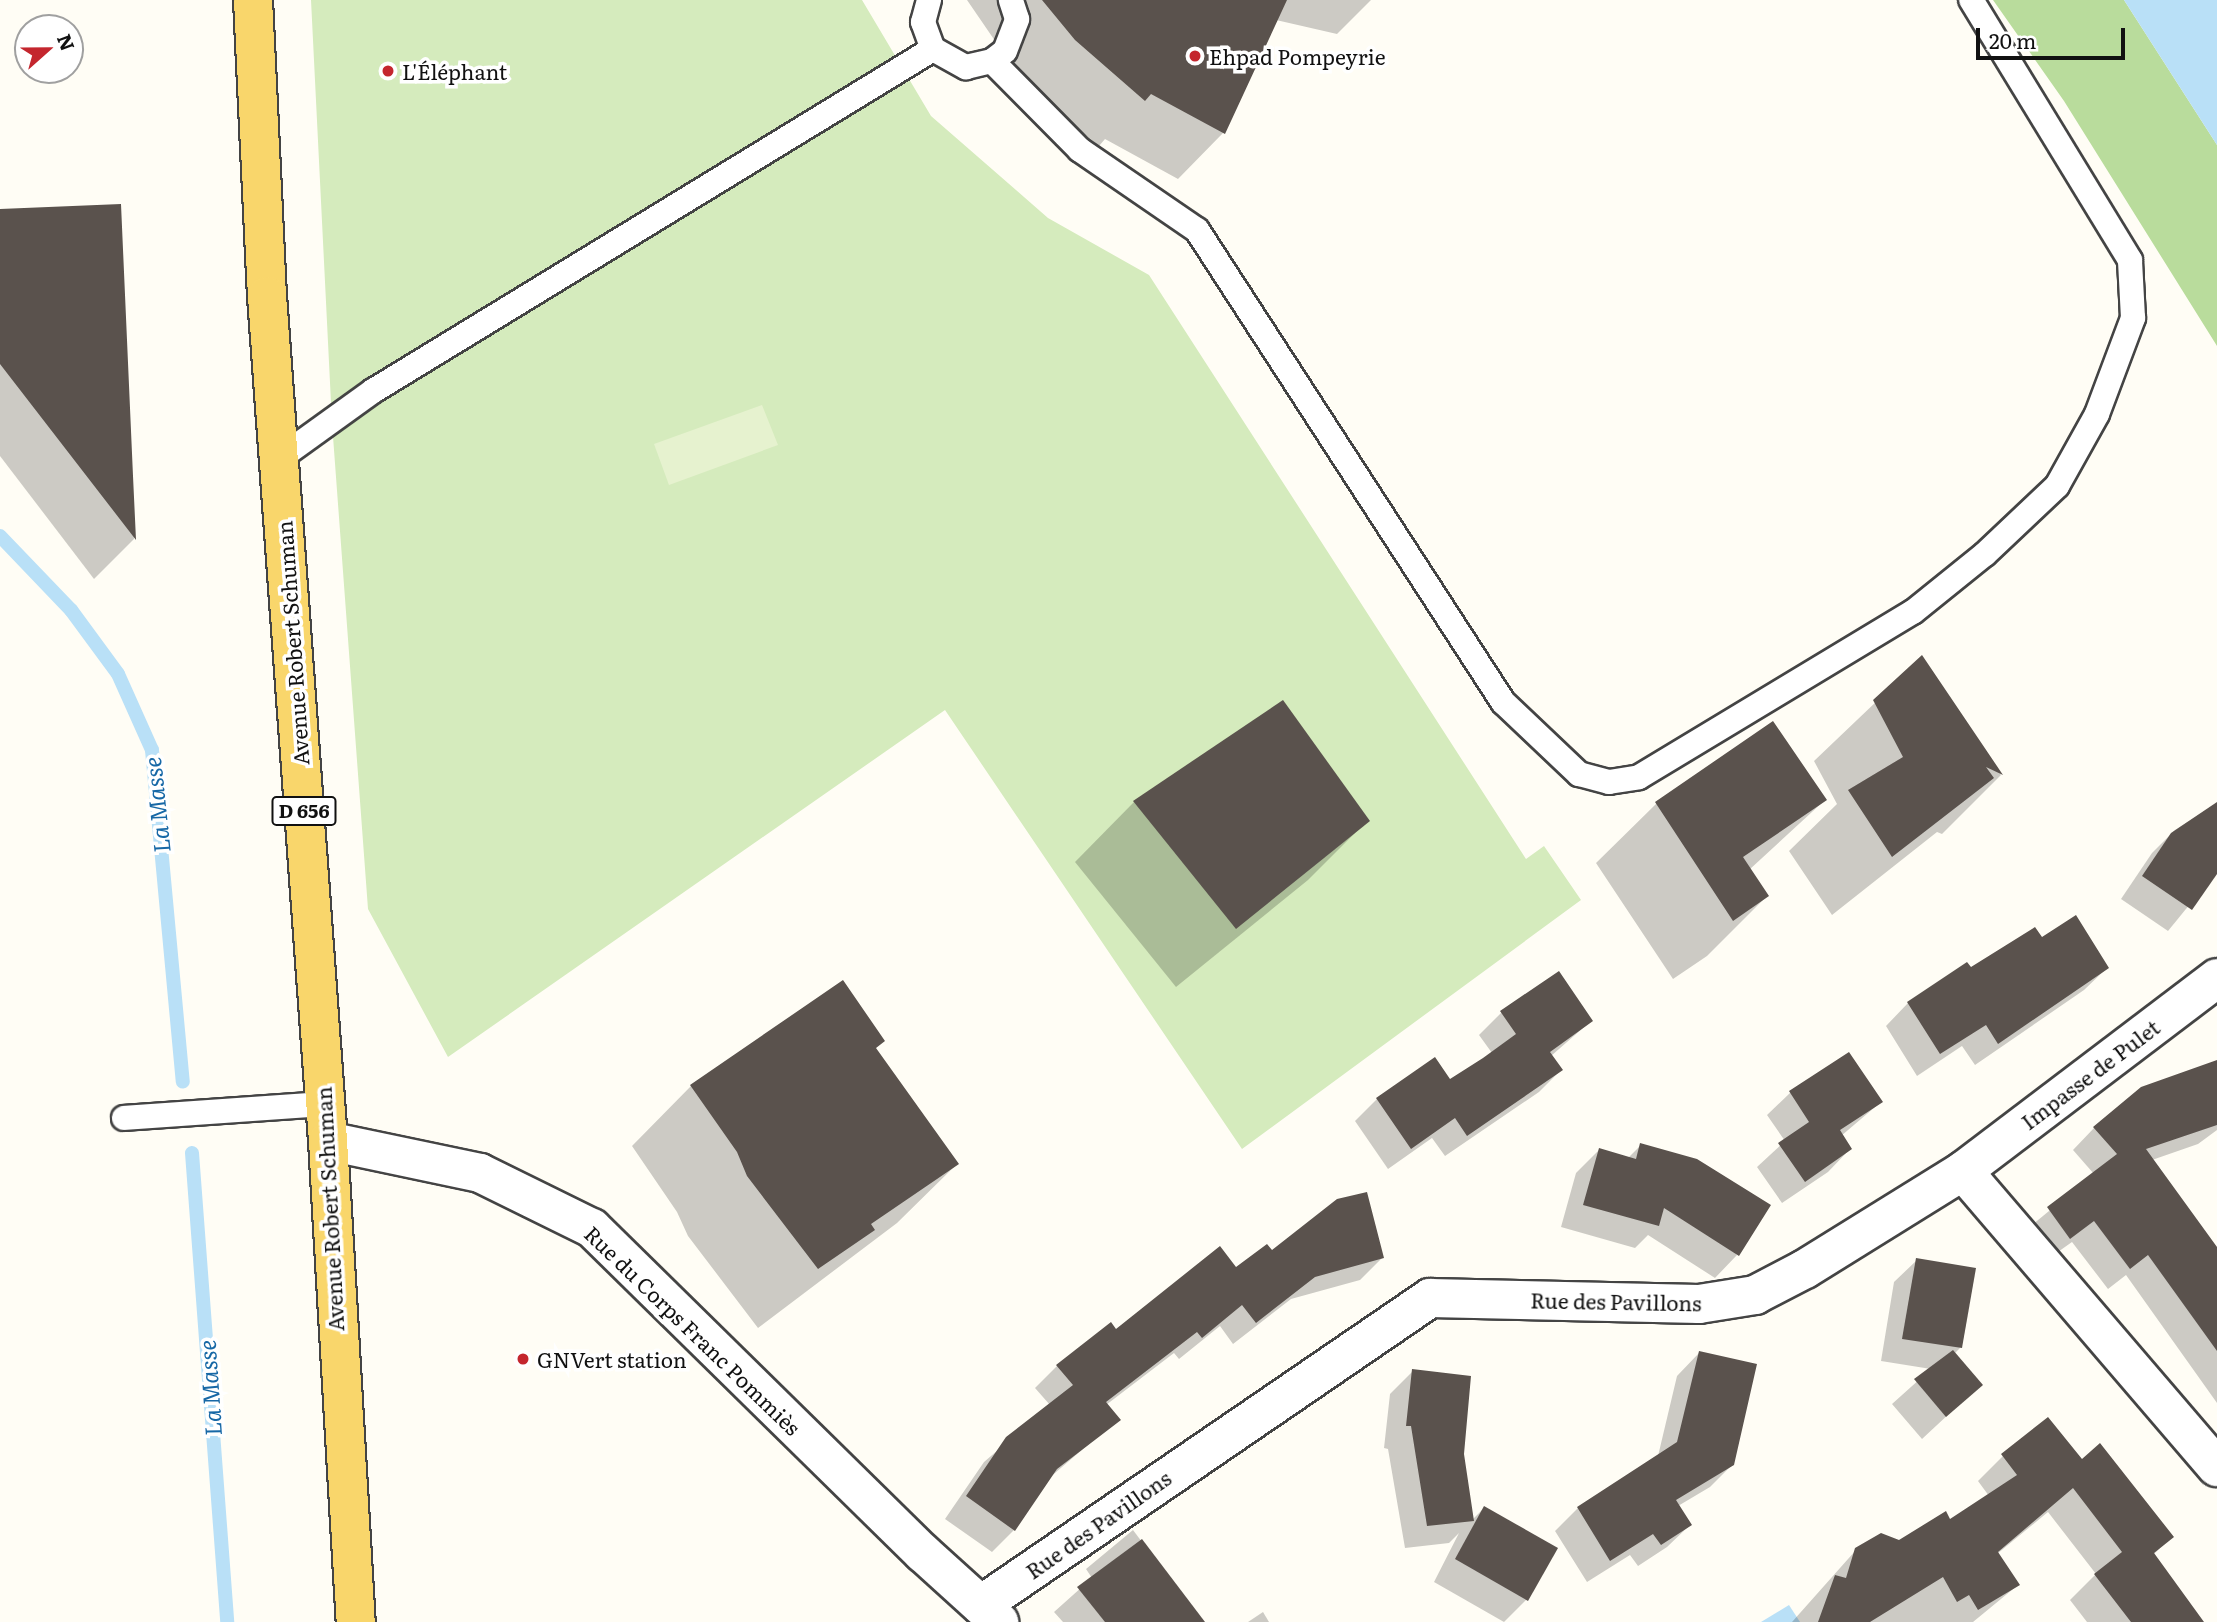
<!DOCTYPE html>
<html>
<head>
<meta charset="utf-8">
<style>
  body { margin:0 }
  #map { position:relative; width:2217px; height:1622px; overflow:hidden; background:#fffdf5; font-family:Literata,serif }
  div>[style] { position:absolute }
  .green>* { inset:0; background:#d5ebbd }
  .forest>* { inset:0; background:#b9dc9c }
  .pitch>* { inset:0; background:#e6f2cf }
  .water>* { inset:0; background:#b9e0f7 }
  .shadow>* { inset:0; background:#0003 }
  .stream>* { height:14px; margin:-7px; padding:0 7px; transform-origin:7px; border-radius:7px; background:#b9e0f7 }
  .building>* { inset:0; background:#5a524d }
  .roads { filter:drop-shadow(2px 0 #444) drop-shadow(-2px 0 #444) drop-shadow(0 2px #444) drop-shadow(0 -2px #444) }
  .lane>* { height:24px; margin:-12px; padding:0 12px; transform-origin:12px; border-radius:12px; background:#fff }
  .street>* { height:38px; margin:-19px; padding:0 19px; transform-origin:19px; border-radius:19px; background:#fff }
  .primary>* { height:38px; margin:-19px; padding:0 19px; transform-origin:19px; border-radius:19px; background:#f9d66b }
  .dots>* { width:19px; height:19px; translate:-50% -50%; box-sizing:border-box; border:4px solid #fff; border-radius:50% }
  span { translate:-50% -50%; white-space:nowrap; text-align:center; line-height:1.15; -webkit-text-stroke:7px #fff; paint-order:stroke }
  .shield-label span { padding:2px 5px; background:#fff; border:2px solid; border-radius:5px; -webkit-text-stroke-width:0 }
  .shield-label { font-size:19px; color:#111; font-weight:700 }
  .poi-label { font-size:21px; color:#111 }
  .left { translate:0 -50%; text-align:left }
  .street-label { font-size:21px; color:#111 }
  .water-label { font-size:23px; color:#1768a6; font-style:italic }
  .north { position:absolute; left:14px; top:14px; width:70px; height:70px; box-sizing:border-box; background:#fff; border:2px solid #a0a0a0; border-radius:50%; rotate:69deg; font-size:19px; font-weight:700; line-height:28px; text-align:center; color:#111 }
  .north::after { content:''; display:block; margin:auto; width:24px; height:32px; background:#c4262e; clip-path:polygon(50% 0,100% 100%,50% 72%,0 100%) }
  .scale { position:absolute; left:1976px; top:28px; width:149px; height:32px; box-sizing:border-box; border:4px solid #111; border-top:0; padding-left:9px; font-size:21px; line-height:24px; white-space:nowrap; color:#111; -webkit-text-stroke:5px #fff; paint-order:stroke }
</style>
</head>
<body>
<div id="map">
  <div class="green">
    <div style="clip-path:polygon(311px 0,862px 0,931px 116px,1048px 218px,1149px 275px,1526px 859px,1544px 846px,1581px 900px,1242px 1149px,945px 710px,448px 1057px,368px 909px,332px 423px)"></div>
  </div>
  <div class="forest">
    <div style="clip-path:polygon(1993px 0,2124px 0,2217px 145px,2217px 346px,2064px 101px)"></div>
  </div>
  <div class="pitch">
    <div style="clip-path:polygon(762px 405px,778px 445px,669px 485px,654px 444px)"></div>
  </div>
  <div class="water">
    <div style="clip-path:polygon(2124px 0,2217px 0,2217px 145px)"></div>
    <div style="clip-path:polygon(1789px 1605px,1800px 1622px,1761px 1622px)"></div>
  </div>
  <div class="shadow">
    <div style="clip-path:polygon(967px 0,1371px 0,1337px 34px,1276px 20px,1223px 133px,1178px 179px,1105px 139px,1099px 146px,1060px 114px,1004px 54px)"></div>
    <div style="clip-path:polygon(119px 206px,134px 539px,94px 579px,0 456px,0 210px)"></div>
    <div style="clip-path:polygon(1922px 658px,2001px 775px,1942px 834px,1937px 832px,1832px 915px,1789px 851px,1837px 804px,1814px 761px)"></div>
    <div style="clip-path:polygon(1772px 723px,1825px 800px,1749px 870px,1767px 896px,1707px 956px,1673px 979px,1596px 863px,1656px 804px)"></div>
    <div style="clip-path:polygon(1134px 802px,1368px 820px,1308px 880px,1176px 987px,1075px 862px)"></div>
    <div style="clip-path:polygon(2217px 803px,2217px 871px,2168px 931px,2121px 899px,2152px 853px,2175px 830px)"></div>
    <div style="clip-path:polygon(2042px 940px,2107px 968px,2084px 990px,1975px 1065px,1962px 1046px,1917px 1076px,1886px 1026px,1908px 1003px,1970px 970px)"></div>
    <div style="clip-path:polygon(1558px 974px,1591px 1021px,1551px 1056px,1561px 1070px,1539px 1092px,1445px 1156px,1432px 1138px,1388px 1169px,1355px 1121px,1377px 1099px,1450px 1082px,1492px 1053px,1479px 1035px,1501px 1013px)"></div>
    <div style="clip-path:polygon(875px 1049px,957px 1164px,897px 1223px,758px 1328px,688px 1236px,677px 1212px,632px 1146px,691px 1086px)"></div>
    <div style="clip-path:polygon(1848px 1054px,1881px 1102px,1841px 1136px,1850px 1149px,1828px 1172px,1782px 1203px,1757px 1167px,1785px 1141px,1767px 1115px,1790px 1093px)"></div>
    <div style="clip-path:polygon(2217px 1062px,2217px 1130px,2198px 1144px,2152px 1160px,2217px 1250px,2217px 1403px,2126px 1275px,2108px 1289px,2072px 1242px,2048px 1259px,2026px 1230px,2094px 1174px,2073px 1150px,2094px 1128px)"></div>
    <div style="clip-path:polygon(1641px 1145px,1737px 1255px,1715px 1278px,1648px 1235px,1635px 1248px,1561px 1227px,1576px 1173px,1599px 1150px,1628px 1158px)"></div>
    <div style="clip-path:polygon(1272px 1253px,1382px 1258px,1360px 1280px,1291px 1299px,1233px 1344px,1220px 1326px,1179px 1359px,1174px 1353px,1106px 1405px,1118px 1419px,1048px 1479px,1014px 1530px,992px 1552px,945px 1519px,984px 1462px,1050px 1405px,1035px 1388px,1057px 1366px)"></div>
    <div style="clip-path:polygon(1917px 1260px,1960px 1348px,1954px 1354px,1980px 1385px,1922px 1439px,1892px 1404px,1931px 1369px,1881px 1361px,1894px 1282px)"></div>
    <div style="clip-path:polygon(1699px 1353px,1733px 1464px,1710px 1487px,1678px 1506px,1690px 1525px,1667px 1547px,1638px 1566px,1630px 1555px,1587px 1582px,1555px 1531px,1578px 1508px,1658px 1456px,1677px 1376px)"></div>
    <div style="clip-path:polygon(1413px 1371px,1472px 1520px,1484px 1508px,1526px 1600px,1504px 1622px,1434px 1582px,1459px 1533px,1449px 1543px,1405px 1548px,1388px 1449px,1384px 1448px,1390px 1394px)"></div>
    <div style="clip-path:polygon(2003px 1456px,2081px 1461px,2171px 1537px,2153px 1555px,2202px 1622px,2087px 1622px,2070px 1600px,2096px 1574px,2048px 1512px,1997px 1554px,2018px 1585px,1973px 1622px,1792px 1622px,1856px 1550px,1899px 1542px,1950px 1521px,1989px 1496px,1978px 1481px)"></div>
    <div style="clip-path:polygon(1133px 1530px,1202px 1622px,1063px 1622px,1054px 1612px,1092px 1578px,1086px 1569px)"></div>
    <div style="clip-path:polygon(1263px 1612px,1269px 1622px,1248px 1622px)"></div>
  </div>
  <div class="stream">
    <div style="left:0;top:536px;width:103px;rotate:46.2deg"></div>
    <div style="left:71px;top:610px;width:79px;rotate:53.7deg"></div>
    <div style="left:118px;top:674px;width:83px;rotate:65.9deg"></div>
    <div style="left:152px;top:750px;width:333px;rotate:84.7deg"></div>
    <div style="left:192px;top:1153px;width:470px;rotate:85.7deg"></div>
  </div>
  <div class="building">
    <div style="clip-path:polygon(1042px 0,1287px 0,1225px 134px,1151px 94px,1145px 101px,1075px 40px)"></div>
    <div style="clip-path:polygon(121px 204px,133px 476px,136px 540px,0 364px,0 209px)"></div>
    <div style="clip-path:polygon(1922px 655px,2003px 775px,1986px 767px,1994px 778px,1892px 857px,1848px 790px,1903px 757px,1873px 700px)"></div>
    <div style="clip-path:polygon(1283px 700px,1370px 821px,1236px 929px,1133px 801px)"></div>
    <div style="clip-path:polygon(1773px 721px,1827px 800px,1743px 857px,1769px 896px,1733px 921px,1655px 802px)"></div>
    <div style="clip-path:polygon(2217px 802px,2217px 874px,2192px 910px,2142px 876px,2171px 833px)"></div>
    <div style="clip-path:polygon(2076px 915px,2109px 968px,1998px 1044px,1986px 1025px,1940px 1054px,1907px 1002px,1967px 962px,1971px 967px,2035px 927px,2042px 937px)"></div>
    <div style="clip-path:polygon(1559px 971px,1593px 1021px,1550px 1052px,1563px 1070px,1467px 1136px,1455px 1118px,1411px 1149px,1376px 1098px,1435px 1057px,1450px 1079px,1483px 1058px,1516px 1034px,1500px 1011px)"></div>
    <div style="clip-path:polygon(843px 980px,885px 1041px,876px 1048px,959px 1164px,871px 1224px,875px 1230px,818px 1269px,747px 1176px,737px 1152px,690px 1085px)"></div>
    <div style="clip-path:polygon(1849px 1052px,1883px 1102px,1840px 1130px,1852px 1149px,1805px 1182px,1778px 1143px,1809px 1122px,1789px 1091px)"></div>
    <div style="clip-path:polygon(2217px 1060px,2217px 1125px,2146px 1149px,2217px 1247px,2217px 1351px,2148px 1255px,2130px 1269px,2094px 1221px,2070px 1239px,2047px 1207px,2117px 1154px,2093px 1127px,2141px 1087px)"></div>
    <div style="clip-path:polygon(1640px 1143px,1697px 1159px,1771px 1205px,1739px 1256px,1664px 1208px,1659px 1226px,1583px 1205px,1599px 1148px,1636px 1159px)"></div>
    <div style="clip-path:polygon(1367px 1192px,1384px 1258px,1315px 1277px,1256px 1323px,1242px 1305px,1202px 1338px,1197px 1332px,1106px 1402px,1121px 1420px,1057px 1469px,1015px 1531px,966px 1496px,1006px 1437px,1073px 1385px,1056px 1365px,1111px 1322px,1116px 1329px,1220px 1246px,1236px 1267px,1267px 1244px,1272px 1250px,1337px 1199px)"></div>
    <div style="clip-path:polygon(1916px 1258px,1976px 1268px,1962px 1348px,1902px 1339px)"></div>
    <div style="clip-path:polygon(1953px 1350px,1983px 1385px,1946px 1417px,1914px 1379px)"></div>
    <div style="clip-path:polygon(1699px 1351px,1757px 1364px,1734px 1465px,1676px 1500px,1692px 1525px,1661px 1545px,1653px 1534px,1610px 1561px,1577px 1507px,1677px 1442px)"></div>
    <div style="clip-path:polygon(1412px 1369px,1471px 1376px,1464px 1454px,1474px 1521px,1427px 1526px,1411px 1426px,1406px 1426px)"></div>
    <div style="clip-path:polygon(2048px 1417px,2082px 1459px,2100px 1443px,2174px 1537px,2154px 1553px,2204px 1622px,2131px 1622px,2094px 1574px,2122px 1552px,2073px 1488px,1998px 1552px,2020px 1585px,1978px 1610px,1969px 1595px,1957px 1602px,1943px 1577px,1870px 1622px,1818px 1622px,1835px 1575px,1846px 1578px,1855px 1548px,1881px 1533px,1899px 1540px,1946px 1511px,1950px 1519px,2017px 1475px,2001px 1454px)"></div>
    <div style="clip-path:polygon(1484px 1506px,1558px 1548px,1528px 1601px,1455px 1559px)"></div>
    <div style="clip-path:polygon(1142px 1539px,1205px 1622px,1105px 1622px,1077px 1587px)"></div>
  </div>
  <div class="roads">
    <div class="lane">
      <div style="left:929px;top:0;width:23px;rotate:105deg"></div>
      <div style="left:923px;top:22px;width:29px;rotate:70deg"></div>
      <div style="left:933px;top:49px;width:38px;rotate:29deg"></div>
      <div style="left:966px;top:67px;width:27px;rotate:-13deg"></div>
      <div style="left:992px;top:61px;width:16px;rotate:-38deg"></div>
      <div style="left:1005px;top:51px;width:34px;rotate:-69deg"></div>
      <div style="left:1017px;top:19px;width:20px;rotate:-108deg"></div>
      <div style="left:992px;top:61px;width:125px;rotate:45.3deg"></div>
      <div style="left:1080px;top:150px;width:142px;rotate:34.4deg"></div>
      <div style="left:1197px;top:230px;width:563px;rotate:57.04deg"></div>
      <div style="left:1503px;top:702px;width:105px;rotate:43.5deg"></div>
      <div style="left:1579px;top:774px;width:31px;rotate:15deg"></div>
      <div style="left:1609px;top:782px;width:30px;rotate:-9deg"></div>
      <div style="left:1639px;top:777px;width:320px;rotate:-31.1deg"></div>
      <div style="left:1913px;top:612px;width:92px;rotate:-38.9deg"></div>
      <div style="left:1985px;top:554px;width:99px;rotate:-43.4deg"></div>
      <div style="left:2057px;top:486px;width:82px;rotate:-60.9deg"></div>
      <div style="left:2097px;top:414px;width:103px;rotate:-69.4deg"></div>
      <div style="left:2133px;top:318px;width:58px;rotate:-93deg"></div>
      <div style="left:2130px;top:260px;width:305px;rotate:-121.4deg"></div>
      <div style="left:280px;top:458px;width:115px;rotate:-35.8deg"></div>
      <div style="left:373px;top:391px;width:656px;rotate:-31.41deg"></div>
      <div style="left:124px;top:1118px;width:199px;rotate:-4deg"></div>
    </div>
    <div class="street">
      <div style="left:328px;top:1141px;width:155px;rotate:11.9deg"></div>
      <div style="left:480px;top:1173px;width:125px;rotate:26.2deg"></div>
      <div style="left:592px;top:1228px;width:464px;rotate:44.5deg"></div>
      <div style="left:923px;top:1553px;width:103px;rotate:42.2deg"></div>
      <div style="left:1963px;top:1171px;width:319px;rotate:-37.2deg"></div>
      <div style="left:981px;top:1605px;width:544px;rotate:-34.36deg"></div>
      <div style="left:1430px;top:1298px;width:269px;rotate:1.3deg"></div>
      <div style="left:1699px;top:1304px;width:57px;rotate:-9.1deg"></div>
      <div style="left:1755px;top:1295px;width:56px;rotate:-27.5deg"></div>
      <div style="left:1805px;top:1269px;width:186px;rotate:-31.8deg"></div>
      <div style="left:1963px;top:1171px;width:390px;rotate:49.4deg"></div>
    </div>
    <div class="primary">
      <div style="left:253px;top:0;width:296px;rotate:87.3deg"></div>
      <div style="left:267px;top:296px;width:847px;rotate:85.87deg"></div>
      <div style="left:328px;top:1141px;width:482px;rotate:86.7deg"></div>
    </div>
  </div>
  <div class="dots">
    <div style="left:1195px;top:56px;background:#c4262e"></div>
    <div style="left:388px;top:71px;background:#c4262e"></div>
    <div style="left:523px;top:1359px;background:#c4262e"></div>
  </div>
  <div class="shield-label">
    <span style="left:304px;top:811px">D 656</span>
  </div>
  <div class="poi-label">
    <span class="left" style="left:1209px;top:56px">Ehpad Pompeyrie</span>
    <span class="left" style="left:402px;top:71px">L'Éléphant</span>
    <span class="left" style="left:537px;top:1359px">GNVert station</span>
  </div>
  <div class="street-label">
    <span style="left:292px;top:643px;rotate:-94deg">Avenue Robert Schuman</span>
    <span style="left:2090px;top:1074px;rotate:-37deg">Impasse de Pulet</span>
    <span style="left:329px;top:1209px;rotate:-93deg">Avenue Robert Schuman</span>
    <span style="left:1616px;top:1301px;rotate:1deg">Rue des Pavillons</span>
    <span style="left:693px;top:1330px;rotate:44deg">Rue du Corps Franc Pommiès</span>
    <span style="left:1098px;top:1524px;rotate:-35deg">Rue des Pavillons</span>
  </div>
  <div class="water-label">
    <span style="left:156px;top:805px;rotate:-96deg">La Masse</span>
    <span style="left:209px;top:1388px;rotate:-94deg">La Masse</span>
  </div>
  <div class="north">N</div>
  <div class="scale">20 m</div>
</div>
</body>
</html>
